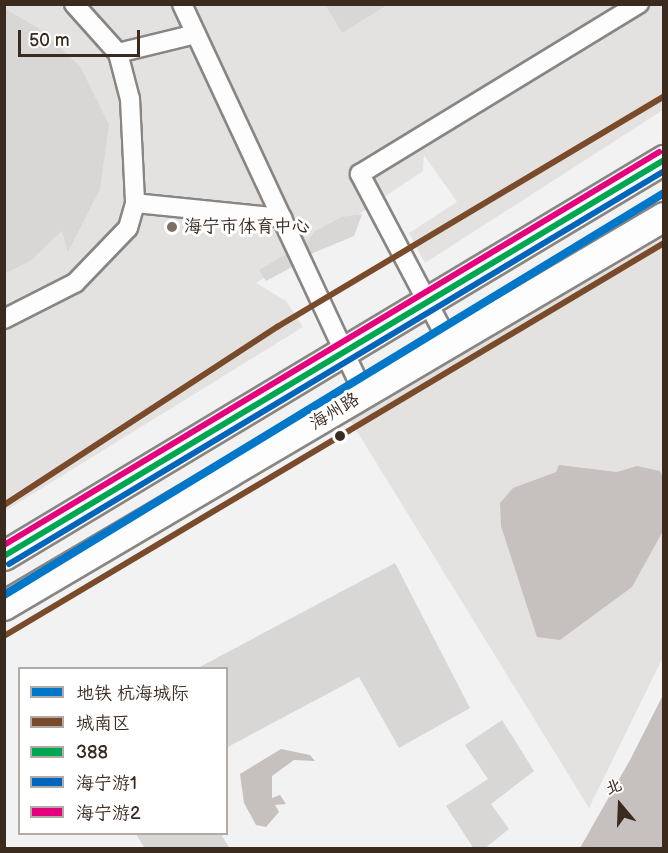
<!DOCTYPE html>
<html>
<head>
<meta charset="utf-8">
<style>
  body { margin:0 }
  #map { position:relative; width:668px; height:853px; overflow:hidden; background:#f3f2f2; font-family:"Balsamiq Sans","LXGW WenKai TC",sans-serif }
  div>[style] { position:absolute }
  .green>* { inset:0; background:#e4e2e0 }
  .water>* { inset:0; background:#c6c0be }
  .building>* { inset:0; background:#d9d7d6 }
  .roads { filter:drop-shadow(2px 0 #898582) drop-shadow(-2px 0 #898582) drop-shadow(0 2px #898582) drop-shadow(0 -2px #898582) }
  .street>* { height:18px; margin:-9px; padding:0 9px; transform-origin:9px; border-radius:9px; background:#fdfdfd }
  .primary>* { height:28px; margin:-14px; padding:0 14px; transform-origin:14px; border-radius:14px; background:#fdfdfd }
  .bus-1>* { height:6px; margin:-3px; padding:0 3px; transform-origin:3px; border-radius:3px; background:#7a4b2a }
  .bus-2>* { height:6px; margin:-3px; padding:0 3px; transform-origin:3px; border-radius:3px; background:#00a651 }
  .bus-3>* { height:6px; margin:-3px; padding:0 3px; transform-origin:3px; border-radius:3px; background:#0065bd }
  .bus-4>* { height:6px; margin:-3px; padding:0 3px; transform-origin:3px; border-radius:3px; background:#e5007d }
  .metro-1>* { height:8px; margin:-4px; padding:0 4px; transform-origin:4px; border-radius:4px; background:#0077c8 }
  .dots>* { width:16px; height:16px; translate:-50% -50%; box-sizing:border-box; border:3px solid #fff; border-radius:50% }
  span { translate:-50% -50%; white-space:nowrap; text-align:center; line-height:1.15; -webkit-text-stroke:6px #fff; paint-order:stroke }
  .poi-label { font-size:18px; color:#3b2a1e }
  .left { translate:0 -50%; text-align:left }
  .street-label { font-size:18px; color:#3b2a1e }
  .frame { position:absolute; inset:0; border:6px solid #3b2a1e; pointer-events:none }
  .legend { position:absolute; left:18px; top:667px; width:210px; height:168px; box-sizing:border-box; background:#fff; border:2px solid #b1aaa5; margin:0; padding:8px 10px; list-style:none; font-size:18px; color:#3b2a1e }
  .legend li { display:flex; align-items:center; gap:12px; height:30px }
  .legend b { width:30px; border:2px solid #b1aaa5 }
  .north { position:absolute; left:590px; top:775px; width:60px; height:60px; -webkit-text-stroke:4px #fff; paint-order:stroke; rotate:341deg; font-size:16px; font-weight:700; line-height:24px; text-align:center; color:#3b2a1e }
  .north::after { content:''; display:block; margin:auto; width:21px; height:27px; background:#3b2a1e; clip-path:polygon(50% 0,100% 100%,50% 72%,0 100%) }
  .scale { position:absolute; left:18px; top:30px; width:122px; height:27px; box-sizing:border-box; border:3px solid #3b2a1e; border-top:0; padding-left:8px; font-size:18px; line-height:21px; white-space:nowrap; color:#3b2a1e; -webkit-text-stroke:4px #fff; paint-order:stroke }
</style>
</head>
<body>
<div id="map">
  <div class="green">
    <div style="clip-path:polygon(5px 5px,663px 5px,663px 110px,425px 263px,409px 233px,457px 202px,424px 155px,423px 171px,256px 283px,286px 301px,303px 327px,5px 511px)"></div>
    <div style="clip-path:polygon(663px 238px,663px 657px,589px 808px,350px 420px)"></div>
  </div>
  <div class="water">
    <div style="clip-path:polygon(559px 465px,617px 472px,637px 466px,660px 471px,664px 480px,663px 531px,632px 587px,560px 640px,537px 637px,501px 526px,500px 503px,513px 488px,556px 472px)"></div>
    <div style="clip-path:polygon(663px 695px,663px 848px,580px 848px,630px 760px)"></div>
    <div style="clip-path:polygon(281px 749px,310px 755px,315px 761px,294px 760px,272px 776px,272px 798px,280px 795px,286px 804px,275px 805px,279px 812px,266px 827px,256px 825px,244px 803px,240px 774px)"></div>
  </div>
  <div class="building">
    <div style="clip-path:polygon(325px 4px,389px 4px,342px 33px)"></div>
    <div style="clip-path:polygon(4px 8px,38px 28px,80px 66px,109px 125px,100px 189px,68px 252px,62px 231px,30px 261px,4px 274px)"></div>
    <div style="clip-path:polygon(362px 214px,354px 236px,311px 254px,306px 243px,315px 231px,342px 217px)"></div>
    <div style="clip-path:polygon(286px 254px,292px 267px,266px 281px,259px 270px)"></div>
    <div style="clip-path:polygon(395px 563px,470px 708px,399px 748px,359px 677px,226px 748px,226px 669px,196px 669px)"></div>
    <div style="clip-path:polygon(502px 720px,534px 771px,491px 804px,509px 829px,484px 849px,474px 849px,446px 806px,488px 779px,465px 745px)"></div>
    <div style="clip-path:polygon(136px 834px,221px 834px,230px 849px,145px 849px)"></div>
  </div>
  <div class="roads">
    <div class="street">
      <div style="left:74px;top:4px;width:66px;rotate:48.1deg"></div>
      <div style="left:118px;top:53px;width:80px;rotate:-13.7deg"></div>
      <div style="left:182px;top:4px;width:431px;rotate:65deg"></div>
      <div style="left:118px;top:53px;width:48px;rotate:75.4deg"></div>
      <div style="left:130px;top:99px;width:104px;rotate:87.2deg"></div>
      <div style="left:4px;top:319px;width:80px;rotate:-26.9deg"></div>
      <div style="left:75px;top:283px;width:76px;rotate:-46.1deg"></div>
      <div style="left:128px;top:228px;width:26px;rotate:-74deg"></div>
      <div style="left:135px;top:203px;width:148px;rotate:5.8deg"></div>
      <div style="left:448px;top:341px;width:189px;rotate:-117.8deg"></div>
      <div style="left:360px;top:174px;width:327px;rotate:-31.4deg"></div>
    </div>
    <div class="primary">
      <div style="left:4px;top:556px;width:770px;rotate:-30.96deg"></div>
      <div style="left:4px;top:606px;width:766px;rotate:-30.51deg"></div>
    </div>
  </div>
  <div class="bus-1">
    <div style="left:4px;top:505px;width:326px;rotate:-33.1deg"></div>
    <div style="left:277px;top:327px;width:451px;rotate:-30.8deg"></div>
    <div style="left:4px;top:636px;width:768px;rotate:-30.77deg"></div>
  </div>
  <div class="bus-2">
    <div style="left:4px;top:556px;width:770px;rotate:-30.96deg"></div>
  </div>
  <div class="bus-3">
    <div style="left:9px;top:564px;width:764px;rotate:-30.96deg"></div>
  </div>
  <div class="bus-4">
    <div style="left:4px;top:545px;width:764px;rotate:-30.96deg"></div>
  </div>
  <div class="metro-1">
    <div style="left:4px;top:595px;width:773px;rotate:-31.35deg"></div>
  </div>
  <div class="dots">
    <div style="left:172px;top:227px;background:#7b7068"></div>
    <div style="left:340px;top:436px;background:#3b2a1e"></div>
  </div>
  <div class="poi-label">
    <span class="left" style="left:184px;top:227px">海宁市体育中心</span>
  </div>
  <div class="street-label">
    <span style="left:335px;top:412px;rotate:-31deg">海州路</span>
  </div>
  <div class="frame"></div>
  <ul class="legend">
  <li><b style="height:8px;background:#0077c8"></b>地铁 杭海城际</li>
  <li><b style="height:8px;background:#7a4b2a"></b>城南区</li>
  <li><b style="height:8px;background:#00a651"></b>388</li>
  <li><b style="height:8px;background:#0065bd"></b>海宁游1</li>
  <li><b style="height:8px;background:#e5007d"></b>海宁游2</li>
  </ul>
  <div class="north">北</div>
  <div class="scale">50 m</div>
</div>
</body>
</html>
